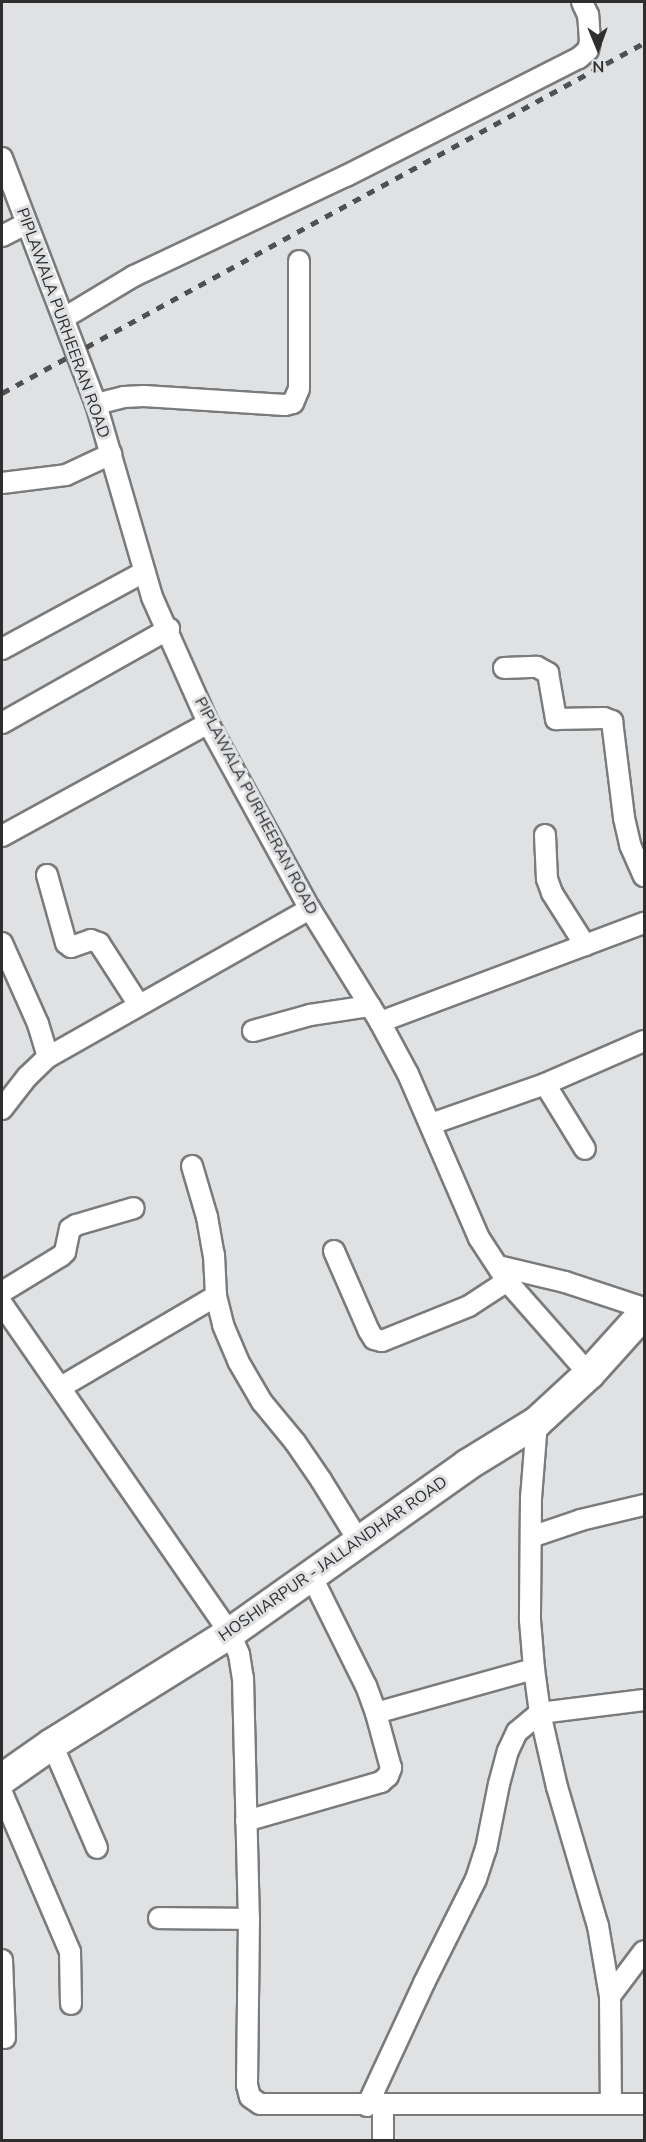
<!DOCTYPE html>
<html>
<head>
<meta charset="utf-8">
<style>
  body { margin:0 }
  #map { position:relative; width:646px; height:2142px; overflow:hidden; background:#dfe1e3; font-family:"Nunito Sans",sans-serif }
  div>[style] { position:absolute }
  .roads { filter:drop-shadow(2px 0 #7a7b7c) drop-shadow(-2px 0 #7a7b7c) drop-shadow(0 2px #7a7b7c) drop-shadow(0 -2px #7a7b7c) }
  .minor>* { height:20px; margin:-10px; padding:0 10px; transform-origin:10px; border-radius:10px; background:#fff }
  .highway>* { height:30px; margin:-15px; padding:0 15px; transform-origin:15px; border-radius:15px; background:#fff }
  .rail>* { height:4.5px; margin-top:-2.25px; transform-origin:0; background:repeating-linear-gradient(90deg,#4f5051 0 8px,transparent 0 16px) }
  span { translate:-50% -50%; white-space:nowrap; text-align:center; line-height:1.15; -webkit-text-stroke:6px #dfe1e3; paint-order:stroke }
  .street-label { font-size:16px; color:#2e2e2f }
  .frame { position:absolute; inset:0; border:3px solid #2e2e2f; pointer-events:none }
  .north { position:absolute; left:568px; top:18px; width:60px; height:60px; -webkit-text-stroke:4px #dfe1e3; paint-order:stroke; rotate:179deg; font-size:16px; font-weight:700; line-height:24px; text-align:center; color:#2e2e2f }
  .north::after { content:''; display:block; margin:auto; width:21px; height:27px; background:#2e2e2f; clip-path:polygon(50% 0,100% 100%,50% 72%,0 100%) }
</style>
</head>
<body>
<div id="map">
  <div class="roads">
    <div class="minor">
      <div style="left:2px;top:158px;width:263px;rotate:69.1deg"></div>
      <div style="left:96px;top:404px;width:201px;rotate:73.8deg"></div>
      <div style="left:152px;top:597px;width:138px;rotate:66deg"></div>
      <div style="left:208px;top:723px;width:212px;rotate:61.3deg"></div>
      <div style="left:310px;top:909px;width:133px;rotate:58.2deg"></div>
      <div style="left:380px;top:1022px;width:59px;rotate:61.7deg"></div>
      <div style="left:408px;top:1074px;width:179px;rotate:66.6deg"></div>
      <div style="left:479px;top:1238px;width:51px;rotate:56.9deg"></div>
      <div style="left:507px;top:1281px;width:124px;rotate:48.6deg"></div>
      <div style="left:2px;top:236px;width:27px;rotate:-27deg"></div>
      <div style="left:64px;top:318px;width:82px;rotate:-31deg"></div>
      <div style="left:134px;top:276px;width:234px;rotate:-25.3deg"></div>
      <div style="left:346px;top:176px;width:261px;rotate:-26.9deg"></div>
      <div style="left:579px;top:58px;width:12px;rotate:-42deg"></div>
      <div style="left:588px;top:50px;width:9px;rotate:-77deg"></div>
      <div style="left:590px;top:41px;width:26px;rotate:-94deg"></div>
      <div style="left:588px;top:15px;width:14px;rotate:-115deg"></div>
      <div style="left:96px;top:404px;width:29px;rotate:-14deg"></div>
      <div style="left:124px;top:397px;width:20px;rotate:-3deg"></div>
      <div style="left:144px;top:396px;width:141px;rotate:3.7deg"></div>
      <div style="left:285px;top:405px;width:8px;rotate:-14deg"></div>
      <div style="left:293px;top:403px;width:15px;rotate:-67deg"></div>
      <div style="left:299px;top:389px;width:128px;rotate:-90deg"></div>
      <div style="left:2px;top:483px;width:64px;rotate:-7.1deg"></div>
      <div style="left:66px;top:475px;width:50px;rotate:-25deg"></div>
      <div style="left:2px;top:649px;width:162px;rotate:-28.5deg"></div>
      <div style="left:504px;top:668px;width:33px;rotate:-2deg"></div>
      <div style="left:537px;top:667px;width:13px;rotate:29deg"></div>
      <div style="left:548px;top:673px;width:47px;rotate:80.1deg"></div>
      <div style="left:556px;top:719px;width:48px;rotate:-1.2deg"></div>
      <div style="left:604px;top:718px;width:9px;rotate:21deg"></div>
      <div style="left:612px;top:721px;width:98px;rotate:82.9deg"></div>
      <div style="left:624px;top:818px;width:28px;rotate:77deg"></div>
      <div style="left:630px;top:845px;width:34px;rotate:66deg"></div>
      <div style="left:2px;top:723px;width:192px;rotate:-29.4deg"></div>
      <div style="left:545px;top:835px;width:44px;rotate:87.4deg"></div>
      <div style="left:547px;top:879px;width:15px;rotate:70deg"></div>
      <div style="left:552px;top:893px;width:62px;rotate:57.6deg"></div>
      <div style="left:2px;top:836px;width:235px;rotate:-28.7deg"></div>
      <div style="left:47px;top:875px;width:71px;rotate:74.4deg"></div>
      <div style="left:66px;top:943px;width:6px;rotate:39deg"></div>
      <div style="left:71px;top:947px;width:21px;rotate:-19deg"></div>
      <div style="left:91px;top:940px;width:9px;rotate:21deg"></div>
      <div style="left:99px;top:943px;width:74px;rotate:57.2deg"></div>
      <div style="left:2px;top:943px;width:89px;rotate:66deg"></div>
      <div style="left:38px;top:1024px;width:34px;rotate:73deg"></div>
      <div style="left:380px;top:1022px;width:282px;rotate:-20.6deg"></div>
      <div style="left:253px;top:1031px;width:59px;rotate:-15.7deg"></div>
      <div style="left:310px;top:1015px;width:61px;rotate:-8.5deg"></div>
      <div style="left:545px;top:1084px;width:76px;rotate:58.4deg"></div>
      <div style="left:2px;top:1109px;width:41px;rotate:-52deg"></div>
      <div style="left:27px;top:1077px;width:29px;rotate:-44deg"></div>
      <div style="left:48px;top:1057px;width:301px;rotate:-29.5deg"></div>
      <div style="left:431px;top:1124px;width:121px;rotate:-19.3deg"></div>
      <div style="left:545px;top:1084px;width:108px;rotate:-23.5deg"></div>
      <div style="left:192px;top:1166px;width:53px;rotate:73.6deg"></div>
      <div style="left:207px;top:1217px;width:39px;rotate:80deg"></div>
      <div style="left:214px;top:1255px;width:41px;rotate:87.2deg"></div>
      <div style="left:216px;top:1296px;width:30px;rotate:76deg"></div>
      <div style="left:223px;top:1325px;width:39px;rotate:67deg"></div>
      <div style="left:238px;top:1361px;width:48px;rotate:59.7deg"></div>
      <div style="left:262px;top:1402px;width:52px;rotate:50.5deg"></div>
      <div style="left:295px;top:1442px;width:46px;rotate:55.6deg"></div>
      <div style="left:321px;top:1480px;width:70px;rotate:58.3deg"></div>
      <div style="left:334px;top:1251px;width:87px;rotate:66.4deg"></div>
      <div style="left:369px;top:1331px;width:9px;rotate:58deg"></div>
      <div style="left:374px;top:1339px;width:8px;rotate:14deg"></div>
      <div style="left:382px;top:1341px;width:94px;rotate:-21.9deg"></div>
      <div style="left:469px;top:1306px;width:45px;rotate:-33.3deg"></div>
      <div style="left:498px;top:1266px;width:69px;rotate:13.4deg"></div>
      <div style="left:565px;top:1282px;width:83px;rotate:18.2deg"></div>
      <div style="left:2px;top:1292px;width:69px;rotate:-31.4deg"></div>
      <div style="left:61px;top:1256px;width:6px;rotate:-45deg"></div>
      <div style="left:65px;top:1252px;width:24px;rotate:-78deg"></div>
      <div style="left:70px;top:1229px;width:7px;rotate:-34deg"></div>
      <div style="left:76px;top:1225px;width:60px;rotate:-16.3deg"></div>
      <div style="left:2px;top:1304px;width:400px;rotate:55.3deg"></div>
      <div style="left:230px;top:1633px;width:23px;rotate:67deg"></div>
      <div style="left:239px;top:1654px;width:24px;rotate:81deg"></div>
      <div style="left:243px;top:1678px;width:241px;rotate:88.6deg"></div>
      <div style="left:249px;top:1919px;width:166px;rotate:90.7deg"></div>
      <div style="left:247px;top:2085px;width:12px;rotate:76deg"></div>
      <div style="left:250px;top:2097px;width:12px;rotate:35deg"></div>
      <div style="left:260px;top:2104px;width:384px"></div>
      <div style="left:61px;top:1387px;width:180px;rotate:-30.4deg"></div>
      <div style="left:537px;top:1422px;width:76px;rotate:94.5deg"></div>
      <div style="left:531px;top:1498px;width:122px;rotate:90.5deg"></div>
      <div style="left:530px;top:1620px;width:49px;rotate:85.3deg"></div>
      <div style="left:534px;top:1669px;width:44px;rotate:82.2deg"></div>
      <div style="left:540px;top:1713px;width:76px;rotate:77.1deg"></div>
      <div style="left:557px;top:1787px;width:145px;rotate:73.6deg"></div>
      <div style="left:598px;top:1926px;width:71px;rotate:80.3deg"></div>
      <div style="left:610px;top:1996px;width:108px;rotate:89.5deg"></div>
      <div style="left:531px;top:1537px;width:53px;rotate:-18.8deg"></div>
      <div style="left:581px;top:1520px;width:65px;rotate:-13.4deg"></div>
      <div style="left:376px;top:1713px;width:164px;rotate:-15.6deg"></div>
      <div style="left:52px;top:1744px;width:113px;rotate:66.6deg"></div>
      <div style="left:2px;top:1793px;width:173px;rotate:66.8deg"></div>
      <div style="left:70px;top:1952px;width:52px;rotate:88.9deg"></div>
      <div style="left:246px;top:1821px;width:141px;rotate:-16.1deg"></div>
      <div style="left:381px;top:1782px;width:9px;rotate:-41deg"></div>
      <div style="left:388px;top:1776px;width:9px;rotate:-69deg"></div>
      <div style="left:391px;top:1768px;width:57px;rotate:-105.3deg"></div>
      <div style="left:376px;top:1713px;width:29px;rotate:-110deg"></div>
      <div style="left:366px;top:1686px;width:122px;rotate:-116.4deg"></div>
      <div style="left:159px;top:1918px;width:90px;rotate:0.6deg"></div>
      <div style="left:2px;top:1960px;width:78px;rotate:87.8deg"></div>
      <div style="left:610px;top:1996px;width:56px;rotate:-52.9deg"></div>
      <div style="left:367px;top:2106px;width:136px;rotate:-65.1deg"></div>
      <div style="left:424px;top:1983px;width:116px;rotate:-63.4deg"></div>
      <div style="left:476px;top:1879px;width:32px;rotate:-72deg"></div>
      <div style="left:486px;top:1849px;width:66px;rotate:-78.7deg"></div>
      <div style="left:499px;top:1784px;width:34px;rotate:-75deg"></div>
      <div style="left:508px;top:1751px;width:21px;rotate:-65deg"></div>
      <div style="left:517px;top:1732px;width:30px;rotate:-40deg"></div>
      <div style="left:540px;top:1713px;width:105px;rotate:-7.1deg"></div>
      <div style="left:383px;top:2140px;width:34px;rotate:-90deg"></div>
    </div>
    <div class="highway">
      <div style="left:2px;top:1779px;width:61px;rotate:-35deg"></div>
      <div style="left:52px;top:1744px;width:210px;rotate:-31.9deg"></div>
      <div style="left:230px;top:1633px;width:291px;rotate:-35.3deg"></div>
      <div style="left:467px;top:1465px;width:82px;rotate:-31.6deg"></div>
      <div style="left:537px;top:1422px;width:71px;rotate:-42.7deg"></div>
      <div style="left:589px;top:1374px;width:82px;rotate:-48deg"></div>
    </div>
  </div>
  <div class="rail">
    <div style="left:2px;top:393px;width:731px;rotate:-28.6deg"></div>
  </div>
  <div class="street-label">
    <span style="left:63px;top:323px;rotate:70deg">PIPLAWALA PURHEERAN ROAD</span>
    <span style="left:256px;top:806px;rotate:62deg">PIPLAWALA PURHEERAN ROAD</span>
    <span style="left:333px;top:1559px;rotate:-35deg">HOSHIARPUR - JALLANDHAR ROAD</span>
  </div>
  <div class="frame"></div>
  <div class="north">N</div>
</div>
</body>
</html>
